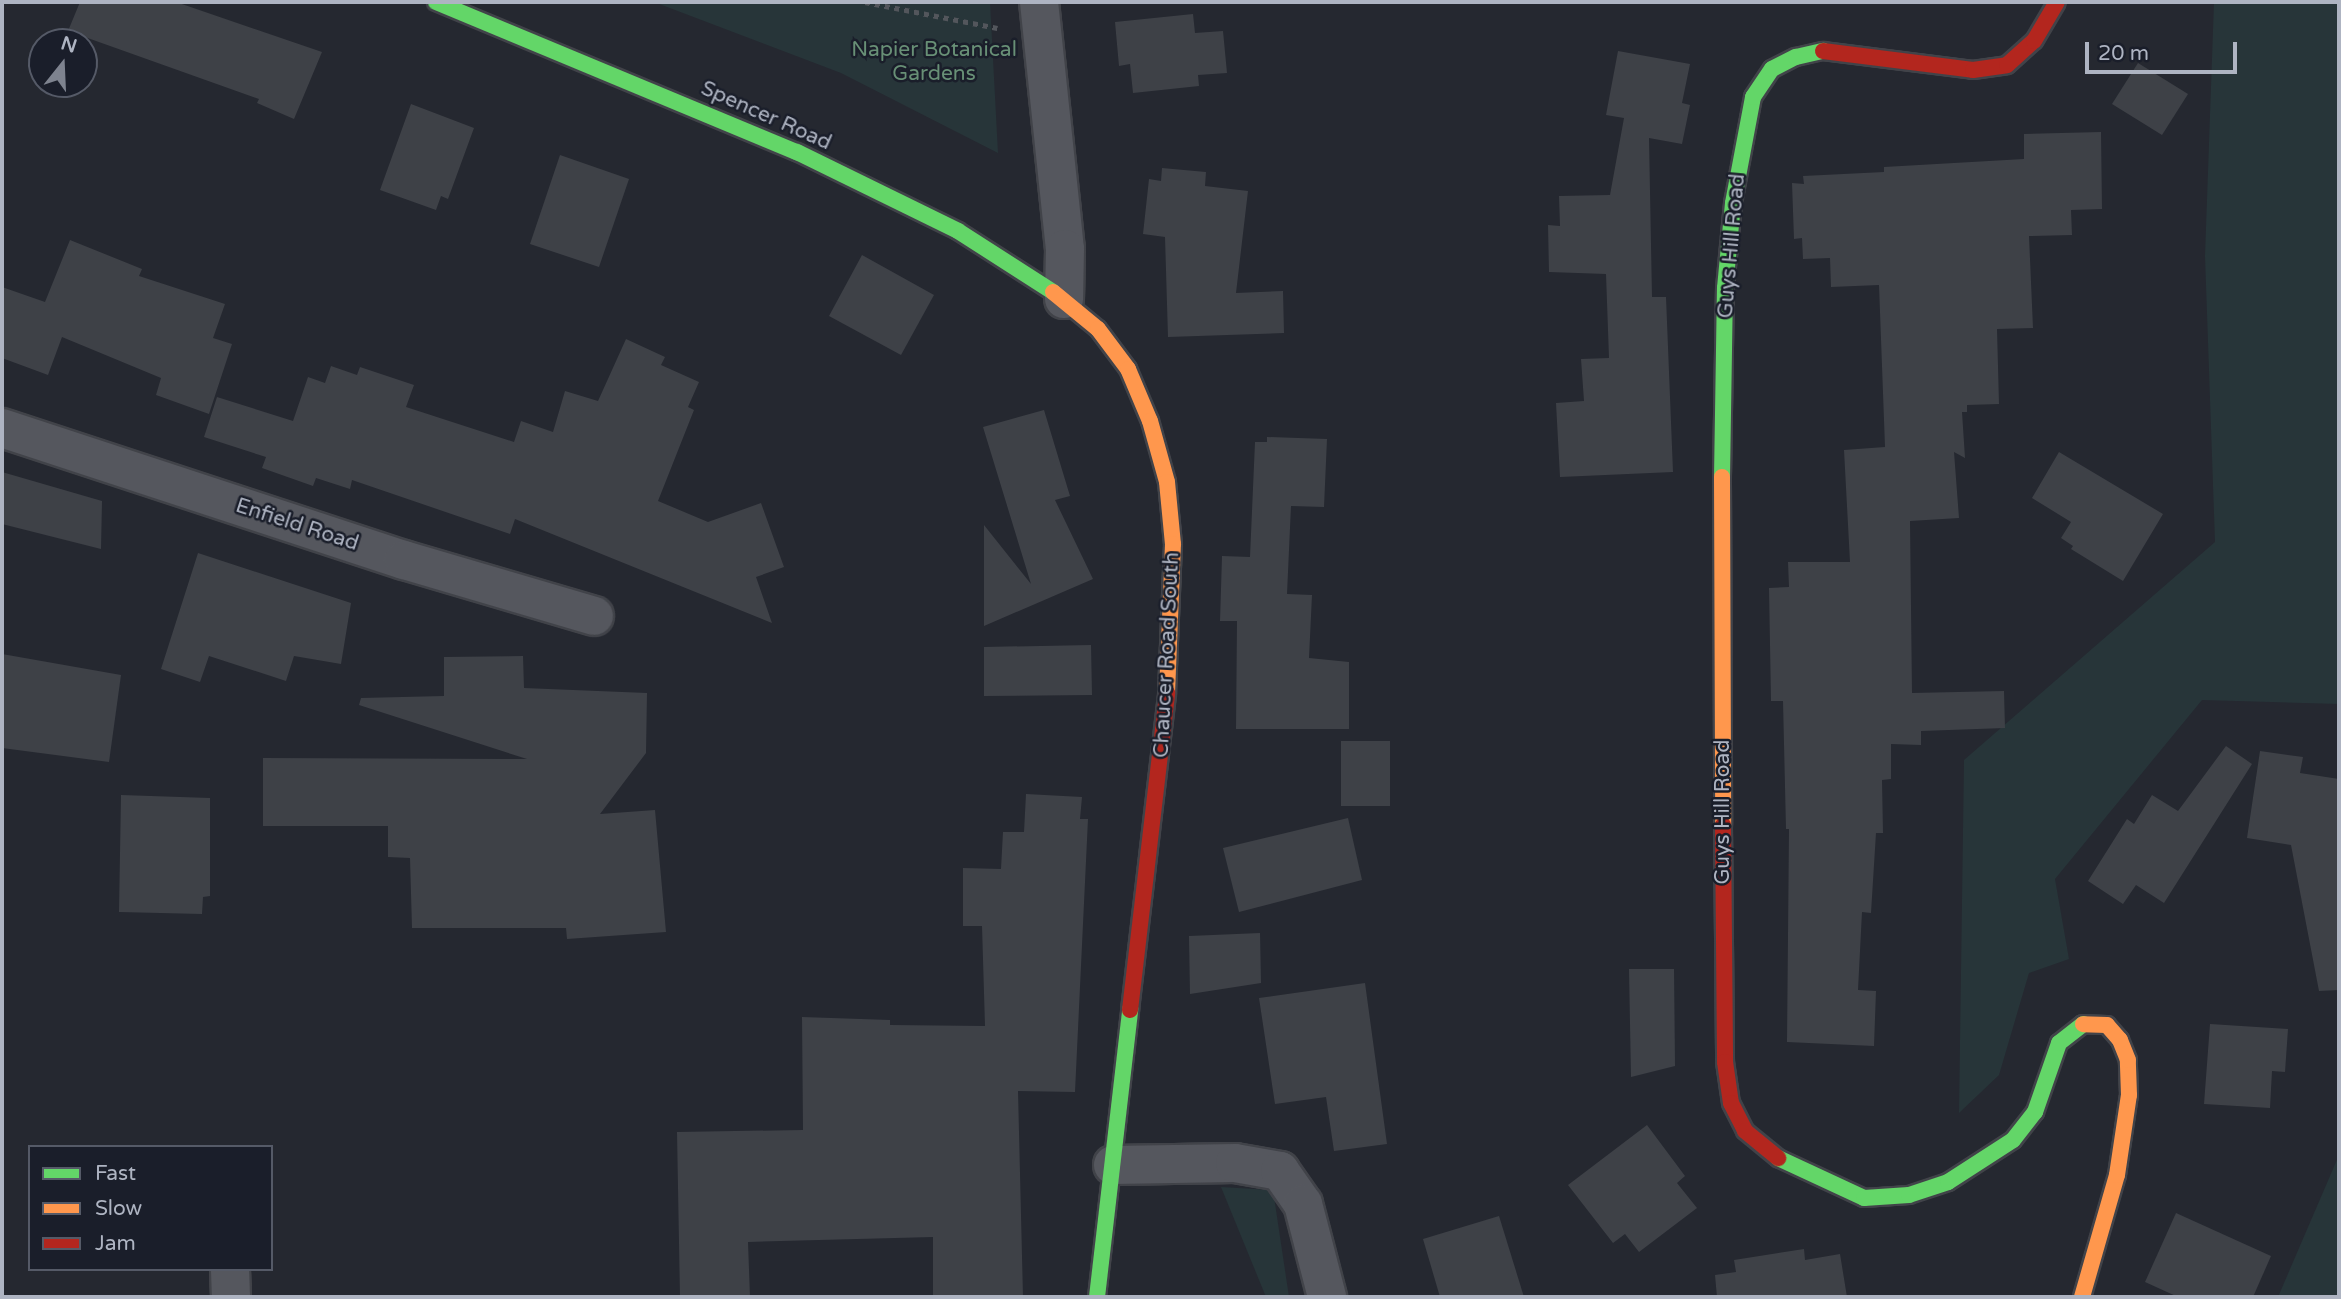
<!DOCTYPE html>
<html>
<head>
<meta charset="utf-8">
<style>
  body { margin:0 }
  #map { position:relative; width:2341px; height:1299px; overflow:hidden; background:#252830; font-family:"Varela Round",sans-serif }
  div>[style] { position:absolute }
  .green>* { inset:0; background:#273539 }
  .building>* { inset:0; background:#3e4147 }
  .path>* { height:4.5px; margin-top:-2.25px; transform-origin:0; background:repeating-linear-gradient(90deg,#53565c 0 5px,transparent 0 10px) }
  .roads { filter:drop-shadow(2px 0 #414349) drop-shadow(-2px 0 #414349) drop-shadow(0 2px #414349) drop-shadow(0 -2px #414349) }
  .street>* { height:38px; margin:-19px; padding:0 19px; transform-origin:19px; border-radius:19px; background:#55575e }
  .fast>* { height:16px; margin:-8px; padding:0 8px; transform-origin:8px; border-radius:8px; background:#63d668 }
  .slow>* { height:16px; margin:-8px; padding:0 8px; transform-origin:8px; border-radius:8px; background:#ff974d }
  .jam>* { height:16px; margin:-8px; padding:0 8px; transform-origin:8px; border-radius:8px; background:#b3261e }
  span { translate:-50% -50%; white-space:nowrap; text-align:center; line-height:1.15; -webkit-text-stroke:5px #1a1e2a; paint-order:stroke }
  .park-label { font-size:21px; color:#689076 }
  .street-label { font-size:21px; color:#aeb4c2 }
  .frame { position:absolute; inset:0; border:4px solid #aeb4c2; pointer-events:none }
  .legend { position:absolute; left:28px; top:1145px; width:245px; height:126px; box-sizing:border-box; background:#1a1e2a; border:2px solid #555a67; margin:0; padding:9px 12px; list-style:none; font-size:21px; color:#aeb4c2 }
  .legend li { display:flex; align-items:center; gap:14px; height:35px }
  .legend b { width:35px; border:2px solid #555a67 }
  .north { position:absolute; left:28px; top:28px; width:70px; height:70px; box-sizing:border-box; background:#1a1e2a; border:2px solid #555a67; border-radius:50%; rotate:18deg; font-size:19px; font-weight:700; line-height:28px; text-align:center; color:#aeb4c2 }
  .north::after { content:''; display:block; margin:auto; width:24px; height:32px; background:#7e838f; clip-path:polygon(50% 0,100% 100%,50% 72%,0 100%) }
  .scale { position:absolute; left:2085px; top:42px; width:152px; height:32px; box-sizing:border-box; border:4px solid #aeb4c2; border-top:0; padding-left:9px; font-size:21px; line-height:24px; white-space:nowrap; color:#aeb4c2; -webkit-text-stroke:5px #1a1e2a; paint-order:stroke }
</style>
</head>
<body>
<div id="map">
  <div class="green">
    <div style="clip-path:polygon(654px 2px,990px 2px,998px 153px,841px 73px)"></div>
    <div style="clip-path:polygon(2214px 2px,2339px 2px,2339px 704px,2202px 700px,2055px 879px,2069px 959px,2029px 973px,1999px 1075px,1959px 1113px,1964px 760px,2215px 542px,2205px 256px)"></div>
    <div style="clip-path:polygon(2339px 1155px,2338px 1297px,2278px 1297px)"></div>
    <div style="clip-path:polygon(1221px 1187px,1273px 1190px,1289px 1297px,1266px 1297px)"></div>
  </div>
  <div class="building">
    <div style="clip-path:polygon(80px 2px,176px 2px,322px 52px,294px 119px,257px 103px,259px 99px,68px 31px)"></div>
    <div style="clip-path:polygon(1193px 14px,1195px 33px,1223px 31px,1227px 73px,1198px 75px,1199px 86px,1133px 93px,1130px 64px,1119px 66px,1115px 22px)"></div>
    <div style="clip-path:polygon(1618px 51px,1690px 64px,1682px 103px,1690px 105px,1682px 144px,1649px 138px,1652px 297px,1666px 297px,1673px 472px,1560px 477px,1556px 403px,1584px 401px,1581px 359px,1609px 358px,1606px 274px,1549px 272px,1548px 225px,1560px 226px,1559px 196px,1610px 195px,1624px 118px,1606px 115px)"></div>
    <div style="clip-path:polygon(2138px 63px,2188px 94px,2162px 135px,2112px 104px)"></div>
    <div style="clip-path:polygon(411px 104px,474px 128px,448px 199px,441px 196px,436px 210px,380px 190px)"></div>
    <div style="clip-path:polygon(2101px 132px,2102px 209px,2071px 210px,2072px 235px,2029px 236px,2033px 328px,1997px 329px,1999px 404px,1967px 405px,1967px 412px,1962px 412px,1965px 458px,1954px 452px,1959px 518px,1910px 521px,1912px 693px,2004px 691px,2005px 728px,1921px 731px,1921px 745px,1891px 744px,1891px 779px,1882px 780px,1883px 833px,1876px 833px,1871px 913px,1862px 912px,1858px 990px,1876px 991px,1874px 1046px,1787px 1042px,1789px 829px,1786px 829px,1783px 701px,1771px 701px,1769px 588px,1789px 587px,1788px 562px,1850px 562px,1844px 450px,1885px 447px,1879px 285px,1831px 287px,1830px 258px,1803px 259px,1802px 238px,1794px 239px,1792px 183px,1804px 184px,1803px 176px,1884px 172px,1884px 167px,2024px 159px,2024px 134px)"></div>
    <div style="clip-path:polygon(560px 155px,629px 179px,599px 267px,530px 244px)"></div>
    <div style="clip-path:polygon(1162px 168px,1206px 172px,1205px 186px,1248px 191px,1236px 293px,1283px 291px,1284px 333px,1168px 337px,1165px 237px,1143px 234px,1149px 179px,1161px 181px)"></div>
    <div style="clip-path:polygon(70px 240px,142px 269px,139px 276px,225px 304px,213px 338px,232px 344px,209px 414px,156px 395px,161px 378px,62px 337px,48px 375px,2px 358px,2px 287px,45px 302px)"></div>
    <div style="clip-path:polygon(862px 255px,934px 295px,901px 355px,829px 316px)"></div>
    <div style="clip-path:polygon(626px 339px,665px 357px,661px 365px,699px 382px,688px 407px,694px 410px,658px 501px,708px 522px,761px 503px,784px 567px,756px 577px,772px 623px,515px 519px,510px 534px,352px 480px,350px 489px,316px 478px,313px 486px,262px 468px,266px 457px,204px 437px,217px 397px,293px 421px,308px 377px,325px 383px,331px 366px,357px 375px,360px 367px,414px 385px,406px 407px,514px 442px,521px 421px,553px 432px,565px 391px,598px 401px)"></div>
    <div style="clip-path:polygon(1044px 410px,1070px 496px,1055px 500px,1093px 579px,984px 626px,984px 525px,1031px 584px,983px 427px)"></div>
    <div style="clip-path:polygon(1267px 437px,1327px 439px,1324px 507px,1291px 506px,1287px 594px,1312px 595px,1309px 658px,1349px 662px,1349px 729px,1236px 729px,1237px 621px,1220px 621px,1222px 556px,1250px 557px,1255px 442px,1267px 442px)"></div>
    <div style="clip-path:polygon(2059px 452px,2163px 514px,2123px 581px,2071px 549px,2073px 546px,2061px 538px,2071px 522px,2032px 498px)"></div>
    <div style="clip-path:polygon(2px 472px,102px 501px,101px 549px,2px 524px)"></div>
    <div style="clip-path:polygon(198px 553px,351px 603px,341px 664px,294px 656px,286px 681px,209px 656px,200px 682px,161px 669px)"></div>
    <div style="clip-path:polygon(1091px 645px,1092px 695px,984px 696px,984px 647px)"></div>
    <div style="clip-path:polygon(2px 654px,121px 675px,109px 762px,2px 748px)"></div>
    <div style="clip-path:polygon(523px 656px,524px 688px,647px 693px,646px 753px,600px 814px,655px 810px,666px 932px,567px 939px,566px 928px,412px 928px,410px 858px,388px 857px,388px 826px,263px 826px,263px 758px,527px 759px,359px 705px,361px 698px,444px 696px,444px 657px)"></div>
    <div style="clip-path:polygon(1341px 741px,1390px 741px,1390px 806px,1341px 806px)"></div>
    <div style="clip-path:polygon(2226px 746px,2252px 764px,2164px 903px,2136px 885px,2123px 904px,2088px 881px,2127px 819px,2134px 824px,2152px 795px,2178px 811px)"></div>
    <div style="clip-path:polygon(2260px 751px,2303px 757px,2300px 773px,2339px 779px,2339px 990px,2319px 991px,2291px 845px,2247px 838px)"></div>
    <div style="clip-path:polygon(1026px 794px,1082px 797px,1080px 819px,1088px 819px,1075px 1092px,1018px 1091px,1023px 1297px,933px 1297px,933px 1237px,748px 1242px,750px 1297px,680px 1297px,677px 1132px,803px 1130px,802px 1017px,890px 1020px,890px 1025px,985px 1026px,982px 926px,963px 926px,963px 868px,1001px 869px,1003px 832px,1024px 832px)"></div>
    <div style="clip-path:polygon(121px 795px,210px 798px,210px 896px,203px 897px,202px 914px,119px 912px)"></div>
    <div style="clip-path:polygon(1348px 818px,1362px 880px,1239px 912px,1223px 848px)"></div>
    <div style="clip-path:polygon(1260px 933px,1261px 983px,1190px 994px,1189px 936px)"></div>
    <div style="clip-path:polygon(1629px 969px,1674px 969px,1675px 1066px,1631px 1077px)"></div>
    <div style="clip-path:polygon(1365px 983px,1387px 1144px,1334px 1151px,1326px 1097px,1275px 1104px,1259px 998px)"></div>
    <div style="clip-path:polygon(2210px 1024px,2288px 1029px,2285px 1072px,2272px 1071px,2270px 1108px,2204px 1104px)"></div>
    <div style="clip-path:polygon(1647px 1125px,1685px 1176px,1677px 1183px,1697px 1208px,1639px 1252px,1625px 1234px,1613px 1243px,1568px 1185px)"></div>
    <div style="clip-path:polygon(2176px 1213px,2271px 1256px,2253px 1297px,2178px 1297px,2145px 1282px)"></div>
    <div style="clip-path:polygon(1499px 1216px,1524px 1297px,1440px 1297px,1423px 1239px)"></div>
    <div style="clip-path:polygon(1804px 1249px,1805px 1260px,1840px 1254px,1847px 1297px,1717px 1297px,1715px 1275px,1736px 1272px,1734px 1260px)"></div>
  </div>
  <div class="path">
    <div style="left:865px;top:2px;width:135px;rotate:11.1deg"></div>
  </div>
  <div class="roads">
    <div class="street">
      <div style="left:1039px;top:2px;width:248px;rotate:84deg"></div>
      <div style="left:1065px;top:249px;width:50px;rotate:91.1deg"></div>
      <div style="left:2px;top:428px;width:423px;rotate:18.2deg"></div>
      <div style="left:404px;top:560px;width:198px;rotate:16.4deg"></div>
      <div style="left:1113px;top:1165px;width:122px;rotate:-0.9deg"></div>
      <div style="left:1235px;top:1163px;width:46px;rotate:10.1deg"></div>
      <div style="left:1280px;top:1171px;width:40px;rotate:55.1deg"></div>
      <div style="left:1303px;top:1204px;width:96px;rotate:75.5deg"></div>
      <div style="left:230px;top:1269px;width:28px;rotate:88deg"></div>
    </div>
    <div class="fast">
      <div style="left:436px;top:2px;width:391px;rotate:22.6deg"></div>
      <div style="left:797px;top:152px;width:179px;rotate:26.1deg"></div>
      <div style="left:958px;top:231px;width:113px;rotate:32.7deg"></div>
      <div style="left:1722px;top:477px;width:189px;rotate:-89.1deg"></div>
      <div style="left:1725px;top:288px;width:85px;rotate:-84.6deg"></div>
      <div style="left:1733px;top:203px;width:108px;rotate:-79.3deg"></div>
      <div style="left:1753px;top:97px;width:34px;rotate:-56deg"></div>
      <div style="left:1772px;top:69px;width:27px;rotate:-27deg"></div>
      <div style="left:1796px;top:57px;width:28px;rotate:-13deg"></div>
      <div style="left:1778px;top:1158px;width:95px;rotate:24.9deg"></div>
      <div style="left:1864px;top:1198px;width:45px;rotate:-3.8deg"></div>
      <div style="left:1909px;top:1195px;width:41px;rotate:-18.4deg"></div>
      <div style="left:1948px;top:1182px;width:77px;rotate:-32.9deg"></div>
      <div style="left:2013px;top:1140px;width:36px;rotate:-52deg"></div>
      <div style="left:2035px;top:1112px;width:73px;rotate:-70.8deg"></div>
      <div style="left:2059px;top:1043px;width:31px;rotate:-38deg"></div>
      <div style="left:1097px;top:1297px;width:289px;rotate:-83.4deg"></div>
    </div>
    <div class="slow">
      <div style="left:1053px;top:292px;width:58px;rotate:39.4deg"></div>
      <div style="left:1098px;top:329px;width:50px;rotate:53.1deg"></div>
      <div style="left:1128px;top:369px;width:56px;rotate:67.1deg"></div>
      <div style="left:1150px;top:421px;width:63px;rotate:74.4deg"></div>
      <div style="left:1167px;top:482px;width:62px;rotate:84.5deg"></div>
      <div style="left:1173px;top:544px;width:149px;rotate:92.3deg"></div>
      <div style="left:1722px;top:477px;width:348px;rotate:89.8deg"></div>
      <div style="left:2082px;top:1297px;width:127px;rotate:-74deg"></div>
      <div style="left:2117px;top:1175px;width:81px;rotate:-81.5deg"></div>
      <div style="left:2129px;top:1095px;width:35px;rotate:-92deg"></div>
      <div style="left:2128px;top:1060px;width:22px;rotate:-112deg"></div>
      <div style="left:2120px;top:1040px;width:20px;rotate:-131deg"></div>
      <div style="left:2107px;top:1025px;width:24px;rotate:-178deg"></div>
    </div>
    <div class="jam">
      <div style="left:1823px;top:51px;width:151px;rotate:7.2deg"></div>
      <div style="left:1973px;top:70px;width:34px;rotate:-8deg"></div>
      <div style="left:2007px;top:65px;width:36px;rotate:-42deg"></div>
      <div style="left:2034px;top:41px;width:45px;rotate:-59.5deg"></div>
      <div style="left:1723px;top:825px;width:237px;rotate:89.5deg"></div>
      <div style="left:1725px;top:1062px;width:41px;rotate:81.7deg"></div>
      <div style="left:1731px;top:1103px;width:31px;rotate:63deg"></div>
      <div style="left:1745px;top:1131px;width:43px;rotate:39.3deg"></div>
      <div style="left:1130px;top:1010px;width:319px;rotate:-83.3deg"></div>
    </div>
  </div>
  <div class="park-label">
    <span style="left:934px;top:62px">Napier Botanical<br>Gardens</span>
  </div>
  <div class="street-label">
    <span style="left:766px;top:116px;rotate:24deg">Spencer Road</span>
    <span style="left:1732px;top:246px;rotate:-85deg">Guys Hill Road</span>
    <span style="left:297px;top:525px;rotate:18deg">Enfield Road</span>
    <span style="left:1167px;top:655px;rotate:-87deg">Chaucer Road South</span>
    <span style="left:1723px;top:812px;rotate:-90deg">Guys Hill Road</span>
  </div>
  <div class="frame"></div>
  <ul class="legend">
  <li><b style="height:9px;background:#63d668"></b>Fast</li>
  <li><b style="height:9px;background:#ff974d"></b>Slow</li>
  <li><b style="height:9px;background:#b3261e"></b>Jam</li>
  </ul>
  <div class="north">N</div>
  <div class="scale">20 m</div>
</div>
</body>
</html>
